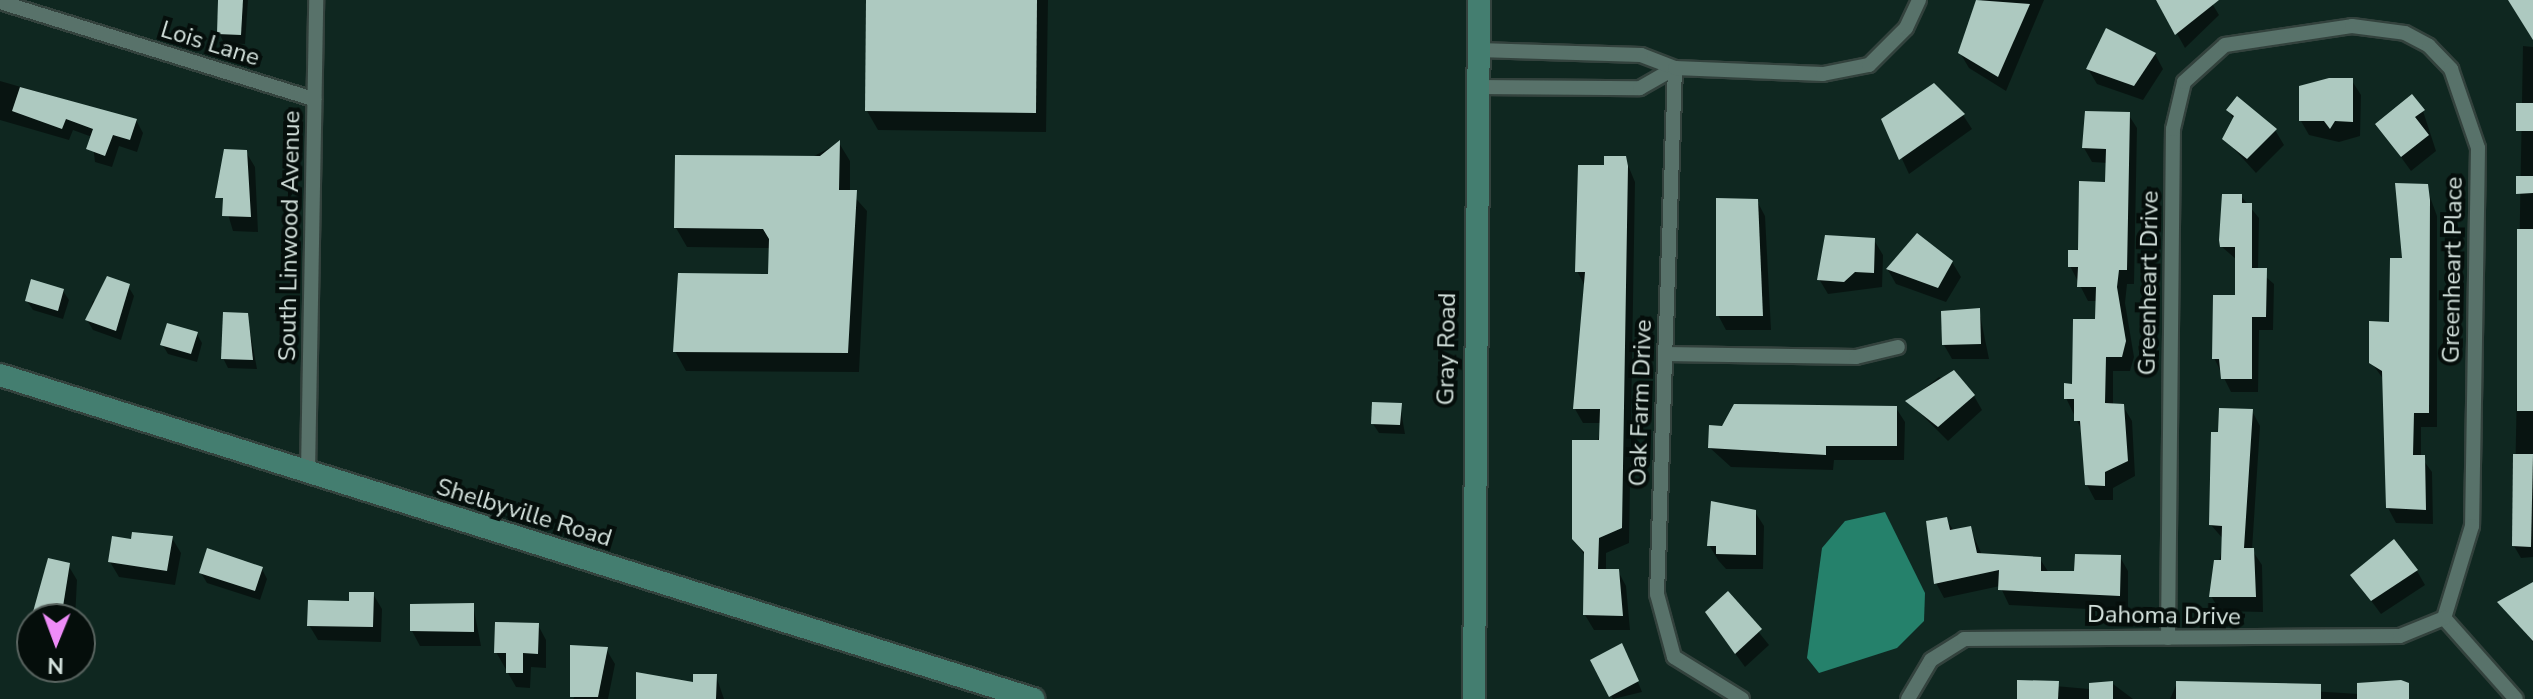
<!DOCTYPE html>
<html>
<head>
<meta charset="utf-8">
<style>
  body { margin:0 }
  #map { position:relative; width:2533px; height:699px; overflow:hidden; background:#0f2720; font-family:"Nunito Sans",sans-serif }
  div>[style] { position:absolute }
  .water>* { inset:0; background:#25816b }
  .shadow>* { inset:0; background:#0007 }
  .building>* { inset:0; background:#adc9c0 }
  .roads { filter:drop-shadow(2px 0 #33423d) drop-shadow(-2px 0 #33423d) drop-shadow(0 2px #33423d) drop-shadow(0 -2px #33423d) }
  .street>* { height:14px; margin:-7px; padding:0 7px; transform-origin:7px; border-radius:7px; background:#58726a }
  .secondary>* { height:22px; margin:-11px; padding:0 11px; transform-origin:11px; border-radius:11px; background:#447e70 }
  span { translate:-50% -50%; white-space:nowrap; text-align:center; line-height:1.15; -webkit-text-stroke:8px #050e0b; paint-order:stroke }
  .street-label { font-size:24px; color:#d4e2dd }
  .north { position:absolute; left:16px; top:603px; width:80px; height:80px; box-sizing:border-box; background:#050e0b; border:2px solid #58635f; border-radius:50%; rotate:181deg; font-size:22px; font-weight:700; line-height:32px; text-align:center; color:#d4e2dd }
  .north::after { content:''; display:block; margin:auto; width:28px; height:36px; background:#ee8cf8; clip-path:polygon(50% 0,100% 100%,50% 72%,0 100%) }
</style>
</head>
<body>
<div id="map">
  <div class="water">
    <div style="clip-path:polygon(1885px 512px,1925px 593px,1924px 621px,1897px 648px,1819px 673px,1807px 658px,1822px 548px,1845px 521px)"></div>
  </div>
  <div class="shadow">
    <div style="clip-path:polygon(221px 0,248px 0,245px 44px,224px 43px,219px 33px)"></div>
    <div style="clip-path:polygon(868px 0,1048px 0,1046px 132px,878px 130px,867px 111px)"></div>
    <div style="clip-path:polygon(1982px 0,2044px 0,2006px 91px,1969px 68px,1960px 53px)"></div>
    <div style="clip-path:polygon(2158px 0,2210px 0,2219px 15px,2185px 48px)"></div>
    <div style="clip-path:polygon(2523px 46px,2533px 47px,2533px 557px,2521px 558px,2514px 546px)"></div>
    <div style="clip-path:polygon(2155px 54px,2163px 69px,2143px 100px,2097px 84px,2088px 69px)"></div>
    <div style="clip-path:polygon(0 81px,136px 120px,143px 133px,137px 152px,119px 146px,112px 167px,95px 162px,92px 137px,73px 130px,69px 140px,0 120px)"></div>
    <div style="clip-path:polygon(2352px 81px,2361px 95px,2360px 136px,2339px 142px,2309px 135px,2301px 121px)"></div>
    <div style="clip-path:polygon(2228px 110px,2275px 130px,2284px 145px,2256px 173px,2225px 139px,2234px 120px)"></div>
    <div style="clip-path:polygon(2423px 111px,2436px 151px,2411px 171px,2377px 124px)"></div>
    <div style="clip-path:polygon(2128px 114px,2137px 128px,2134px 284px,2127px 284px,2125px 303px,2134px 357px,2130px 371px,2113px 371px,2113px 406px,2123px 406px,2132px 421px,2135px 476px,2113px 488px,2113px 500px,2095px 500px,2087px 485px,2083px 433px,2066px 398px,2097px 321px,2097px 301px,2088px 301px,2070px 266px,2107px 184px,2108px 163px,2092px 162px,2084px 148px)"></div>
    <div style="clip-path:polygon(1963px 115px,1972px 129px,1909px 174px,1884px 120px)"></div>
    <div style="clip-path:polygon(839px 143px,850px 161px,850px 192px,867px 211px,859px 372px,686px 371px,675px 351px,770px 276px,771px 248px,687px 247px,676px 228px)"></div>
    <div style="clip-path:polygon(246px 152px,255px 167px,258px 232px,233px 231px,218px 181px,225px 181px)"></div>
    <div style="clip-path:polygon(1625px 158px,1635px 182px,1629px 543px,1606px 553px,1606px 571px,1618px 571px,1626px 586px,1630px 630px,1594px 630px,1585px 615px,1586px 557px,1574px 539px,1602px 423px,1583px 423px,1575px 409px,1585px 286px,1577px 271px,1606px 167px)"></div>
    <div style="clip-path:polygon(2426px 186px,2437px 216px,2437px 427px,2421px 427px,2421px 457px,2432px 472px,2433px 524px,2396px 523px,2388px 508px,2384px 380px,2371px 362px,2391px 324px)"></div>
    <div style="clip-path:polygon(2241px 196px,2259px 218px,2258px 270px,2274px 284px,2273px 330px,2259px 330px,2258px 392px,2231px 392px,2214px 358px,2236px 297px,2237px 260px,2222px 247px)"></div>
    <div style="clip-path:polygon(1757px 201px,1765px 216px,1771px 330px,1726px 330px,1718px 315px)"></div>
    <div style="clip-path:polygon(1874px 240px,1883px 255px,1882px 287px,1828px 294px,1819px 279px)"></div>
    <div style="clip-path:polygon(1952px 262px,1961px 277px,1946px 302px,1896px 284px,1888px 270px)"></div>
    <div style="clip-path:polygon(128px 286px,134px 296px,121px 340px,93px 330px,87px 320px,93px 301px)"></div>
    <div style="clip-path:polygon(63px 291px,69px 300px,63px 319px,33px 310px,27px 301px)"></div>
    <div style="clip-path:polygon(1979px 310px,1989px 359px,1952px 359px,1944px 345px)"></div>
    <div style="clip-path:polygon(247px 315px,257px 369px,228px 368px,223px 358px)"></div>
    <div style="clip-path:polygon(197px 334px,202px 343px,197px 362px,168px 354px,162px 344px)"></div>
    <div style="clip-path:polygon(1939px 377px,1974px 396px,1982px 410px,1948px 441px,1908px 401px)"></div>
    <div style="clip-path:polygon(1400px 405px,1405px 434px,1379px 433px,1373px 424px)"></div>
    <div style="clip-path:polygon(1896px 408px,1905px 422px,1904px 460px,1834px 460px,1833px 470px,1731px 467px,1710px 448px)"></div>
    <div style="clip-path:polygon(2252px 411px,2260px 426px,2252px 550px,2262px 565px,2263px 612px,2220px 611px,2211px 596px,2224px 540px,2211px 525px,2220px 434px)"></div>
    <div style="clip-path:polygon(1713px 503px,1755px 512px,1764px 526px,1763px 569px,1726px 569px,1718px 560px,1709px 545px)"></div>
    <div style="clip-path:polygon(1946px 519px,1954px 531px,1970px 528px,1982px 555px,2040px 559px,2049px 573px,2076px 573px,2120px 557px,2128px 571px,2128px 611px,2009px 605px,2000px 586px,1944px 598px,1936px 583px)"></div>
    <div style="clip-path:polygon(172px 538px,181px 553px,175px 585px,119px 577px,110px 562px,133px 541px)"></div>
    <div style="clip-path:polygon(68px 565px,77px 580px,75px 619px,34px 619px)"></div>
    <div style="clip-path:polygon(262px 569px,267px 579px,260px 600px,207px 583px,201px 573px)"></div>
    <div style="clip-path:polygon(2417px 571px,2425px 585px,2381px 614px,2352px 575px)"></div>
    <div style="clip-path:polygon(2533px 584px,2533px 642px,2500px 602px)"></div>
    <div style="clip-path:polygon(373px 594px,382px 609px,381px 642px,318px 640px,309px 625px)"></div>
    <div style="clip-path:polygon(1728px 594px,1769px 645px,1745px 667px,1716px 627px)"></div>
    <div style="clip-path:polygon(473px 605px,481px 646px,420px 646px,412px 631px)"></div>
    <div style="clip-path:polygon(538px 625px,546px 640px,546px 668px,531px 667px,530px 688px,516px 687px,496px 652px)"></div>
    <div style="clip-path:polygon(606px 649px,615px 664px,608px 699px,573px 699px)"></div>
    <div style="clip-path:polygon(1627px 655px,1642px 692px,1613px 699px,1592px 661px)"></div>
    <div style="clip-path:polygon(716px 676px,724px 699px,638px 699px)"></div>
    <div style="clip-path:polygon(2020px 683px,2089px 689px,2113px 684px,2133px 699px,2023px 699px)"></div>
    <div style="clip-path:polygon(2177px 683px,2359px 694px,2409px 699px,2170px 699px)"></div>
  </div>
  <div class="building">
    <div style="clip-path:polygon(218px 0,243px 0,241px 35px,217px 34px)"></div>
    <div style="clip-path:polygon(866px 0,1037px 0,1036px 113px,865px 111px)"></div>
    <div style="clip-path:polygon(1976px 0,2030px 4px,1998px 77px,1958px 53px)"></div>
    <div style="clip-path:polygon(2156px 0,2219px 0,2175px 35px)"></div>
    <div style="clip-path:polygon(2508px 0,2533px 0,2533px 40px)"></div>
    <div style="clip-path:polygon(2106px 28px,2156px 53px,2134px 86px,2086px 69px)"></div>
    <div style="clip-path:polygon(2329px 78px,2353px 78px,2353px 122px,2335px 121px,2330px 129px,2324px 121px,2299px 121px,2299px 86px)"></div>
    <div style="clip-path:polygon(1934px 83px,1965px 114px,1899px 160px,1881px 119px)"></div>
    <div style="clip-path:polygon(20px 87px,137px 119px,130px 140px,113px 135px,105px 156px,86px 149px,93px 129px,66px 119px,62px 129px,12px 111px)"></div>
    <div style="clip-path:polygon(2412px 94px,2425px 110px,2415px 117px,2429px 135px,2401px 157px,2375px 124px)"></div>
    <div style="clip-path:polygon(2237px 96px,2277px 129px,2247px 159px,2222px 139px,2234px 116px,2226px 110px)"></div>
    <div style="clip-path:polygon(2516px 103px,2533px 103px,2533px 131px,2516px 131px)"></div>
    <div style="clip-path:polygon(2085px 111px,2130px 112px,2127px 270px,2119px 270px,2117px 287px,2126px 341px,2122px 357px,2106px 357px,2105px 403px,2124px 404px,2128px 461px,2105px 472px,2105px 486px,2085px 485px,2080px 421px,2074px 421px,2074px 399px,2064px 399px,2064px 383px,2072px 384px,2073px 319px,2095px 319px,2096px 287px,2077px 287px,2078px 267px,2068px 267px,2068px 250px,2078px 250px,2079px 181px,2105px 182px,2106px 149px,2082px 148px)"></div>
    <div style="clip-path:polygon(840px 140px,839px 190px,857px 190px,848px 353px,673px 352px,678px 273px,768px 274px,769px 239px,763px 229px,674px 228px,675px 155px,820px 156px)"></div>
    <div style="clip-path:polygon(224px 149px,247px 150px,251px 217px,222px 216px,223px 198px,215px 198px)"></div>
    <div style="clip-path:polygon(1604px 156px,1626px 156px,1628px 166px,1622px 528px,1599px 538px,1598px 569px,1619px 569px,1623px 616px,1583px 615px,1584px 552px,1572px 539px,1572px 440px,1599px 440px,1600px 409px,1573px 409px,1585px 272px,1575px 272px,1578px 165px,1604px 165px)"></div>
    <div style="clip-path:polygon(2516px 176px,2533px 176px,2533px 193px,2516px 194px)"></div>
    <div style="clip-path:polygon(2395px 183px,2428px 184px,2430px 200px,2429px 413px,2414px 413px,2413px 455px,2425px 455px,2426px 510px,2386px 508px,2382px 371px,2369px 363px,2369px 321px,2389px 322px,2390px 258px,2402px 258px)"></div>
    <div style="clip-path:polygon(2222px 194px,2242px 194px,2242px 203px,2252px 203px,2252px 268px,2267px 268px,2266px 317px,2252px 317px,2252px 379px,2221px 379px,2219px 359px,2212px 359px,2213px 295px,2235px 295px,2235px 247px,2220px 247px,2219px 240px)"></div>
    <div style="clip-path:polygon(1716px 198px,1758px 199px,1763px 316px,1716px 316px)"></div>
    <div style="clip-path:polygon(2517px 229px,2533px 229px,2533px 411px,2517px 411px)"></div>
    <div style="clip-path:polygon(1917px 233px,1953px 261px,1938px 288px,1886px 269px)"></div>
    <div style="clip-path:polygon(1825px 235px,1875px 238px,1874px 273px,1855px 272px,1844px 282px,1817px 280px)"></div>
    <div style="clip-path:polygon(107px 276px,130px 284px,116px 331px,85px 320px)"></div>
    <div style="clip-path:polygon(31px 279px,64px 289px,58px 311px,25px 301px)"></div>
    <div style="clip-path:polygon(1980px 308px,1981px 344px,1942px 345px,1941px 311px)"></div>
    <div style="clip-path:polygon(223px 312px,248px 313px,253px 360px,221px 359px)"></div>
    <div style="clip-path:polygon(167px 323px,198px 332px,191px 354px,160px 345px)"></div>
    <div style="clip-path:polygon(1954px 370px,1975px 395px,1938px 427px,1905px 401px)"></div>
    <div style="clip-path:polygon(1372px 402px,1402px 403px,1400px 425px,1371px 424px)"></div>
    <div style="clip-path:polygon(1734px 404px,1897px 406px,1897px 446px,1826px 446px,1826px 455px,1708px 448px,1709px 425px,1722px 426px)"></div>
    <div style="clip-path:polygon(2219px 408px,2253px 409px,2244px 548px,2254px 548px,2256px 597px,2209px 597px,2214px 560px,2221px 560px,2222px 526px,2209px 525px,2211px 432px,2218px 432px)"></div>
    <div style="clip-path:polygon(2513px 454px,2533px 454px,2531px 547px,2512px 546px)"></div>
    <div style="clip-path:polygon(1711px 501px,1756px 510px,1756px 555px,1716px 554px,1716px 546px,1707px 546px)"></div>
    <div style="clip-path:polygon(1947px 517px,1950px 530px,1971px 526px,1977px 553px,2041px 557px,2041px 571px,2074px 571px,2075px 554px,2121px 555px,2120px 596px,1998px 590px,1999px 570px,1934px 584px,1926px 521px)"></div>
    <div style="clip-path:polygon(132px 532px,173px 536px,167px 571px,108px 562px,112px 536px,131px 539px)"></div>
    <div style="clip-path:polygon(2394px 539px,2418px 570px,2371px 601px,2350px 575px)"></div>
    <div style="clip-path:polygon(207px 548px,263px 567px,255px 591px,199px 573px)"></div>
    <div style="clip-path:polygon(48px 558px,70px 563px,61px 619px,31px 619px)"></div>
    <div style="clip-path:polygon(2533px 582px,2533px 641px,2497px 602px)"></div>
    <div style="clip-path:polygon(1728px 591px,1762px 629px,1735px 654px,1705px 612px)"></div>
    <div style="clip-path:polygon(349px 592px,374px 592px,373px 627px,307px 626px,308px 600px,349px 601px)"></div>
    <div style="clip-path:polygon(474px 603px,474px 632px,410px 631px,410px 604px)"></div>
    <div style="clip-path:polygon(495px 622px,539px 623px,538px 654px,523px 653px,523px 673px,506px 673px,506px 653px,494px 653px)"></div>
    <div style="clip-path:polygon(1622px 643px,1639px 681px,1609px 697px,1590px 660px)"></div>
    <div style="clip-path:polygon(570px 645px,608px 647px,598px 697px,570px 697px)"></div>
    <div style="clip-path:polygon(636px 672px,693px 682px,693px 674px,717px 674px,716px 699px,636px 699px)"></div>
    <div style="clip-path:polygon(2017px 680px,2059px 681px,2058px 699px,2017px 699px)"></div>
    <div style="clip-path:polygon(2401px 680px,2409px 683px,2409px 699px,2357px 699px,2357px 683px)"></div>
    <div style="clip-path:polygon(2113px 681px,2113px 699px,2089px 699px,2089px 683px)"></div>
    <div style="clip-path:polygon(2176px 681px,2321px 684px,2321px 699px,2176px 699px)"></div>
  </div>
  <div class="roads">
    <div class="street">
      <div style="left:0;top:2px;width:329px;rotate:17.2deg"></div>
      <div style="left:1478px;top:87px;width:162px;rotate:0.4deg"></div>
      <div style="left:1640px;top:88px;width:40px;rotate:-29.7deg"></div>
      <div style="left:1675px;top:68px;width:36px;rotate:-159deg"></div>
      <div style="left:1641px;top:55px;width:163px;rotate:-178.2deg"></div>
      <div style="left:1665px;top:354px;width:191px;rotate:0.9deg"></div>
      <div style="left:1856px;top:357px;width:43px;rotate:-13.4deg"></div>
      <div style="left:308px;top:472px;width:472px;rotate:-89deg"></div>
      <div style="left:2444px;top:618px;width:108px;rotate:48.4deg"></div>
      <div style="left:2168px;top:638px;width:509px;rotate:-89.44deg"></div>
      <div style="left:2173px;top:129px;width:48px;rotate:-76.8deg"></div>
      <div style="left:2184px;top:82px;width:55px;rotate:-42.1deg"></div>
      <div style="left:2225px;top:45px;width:128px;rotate:-8.5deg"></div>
      <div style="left:2352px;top:26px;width:53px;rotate:7.5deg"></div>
      <div style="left:2405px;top:33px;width:27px;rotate:28deg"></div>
      <div style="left:2429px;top:46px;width:32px;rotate:46deg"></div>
      <div style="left:2451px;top:69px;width:83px;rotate:71.1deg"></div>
      <div style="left:2478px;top:148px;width:378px;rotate:90.9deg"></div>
      <div style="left:2472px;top:526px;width:96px;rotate:106.9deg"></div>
      <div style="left:1742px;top:699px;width:80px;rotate:-148.3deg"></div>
      <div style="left:1674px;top:657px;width:65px;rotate:-105.1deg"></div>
      <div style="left:1657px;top:594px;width:526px;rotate:-88.04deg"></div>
      <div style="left:1675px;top:68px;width:148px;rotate:2.3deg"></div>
      <div style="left:1823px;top:74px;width:47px;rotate:-11.1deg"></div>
      <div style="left:1869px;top:65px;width:52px;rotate:-45deg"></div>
      <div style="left:1906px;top:28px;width:31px;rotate:-65deg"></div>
      <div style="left:1908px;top:699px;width:45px;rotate:-59.5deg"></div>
      <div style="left:1931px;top:660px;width:39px;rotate:-32deg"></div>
      <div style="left:1964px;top:639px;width:436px;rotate:-0.4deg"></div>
      <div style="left:2400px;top:636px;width:48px;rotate:-22.2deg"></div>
    </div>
    <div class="secondary">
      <div style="left:0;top:375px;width:1083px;rotate:17.41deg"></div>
      <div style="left:1474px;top:699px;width:699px;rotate:-89.59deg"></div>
    </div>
  </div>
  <div class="street-label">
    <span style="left:210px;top:44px;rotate:17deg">Lois Lane</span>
    <span style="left:290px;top:236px;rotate:-89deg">South Linwood Avenue</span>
    <span style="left:2453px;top:270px;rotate:-89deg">Greenheart Place</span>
    <span style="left:2149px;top:283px;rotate:-89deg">Greenheart Drive</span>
    <span style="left:1447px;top:349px;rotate:-89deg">Gray Road</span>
    <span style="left:1641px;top:403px;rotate:-88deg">Oak Farm Drive</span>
    <span style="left:524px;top:513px;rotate:17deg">Shelbyville Road</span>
    <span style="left:2164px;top:616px;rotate:1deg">Dahoma Drive</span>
  </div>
  <div class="north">N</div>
</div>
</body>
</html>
